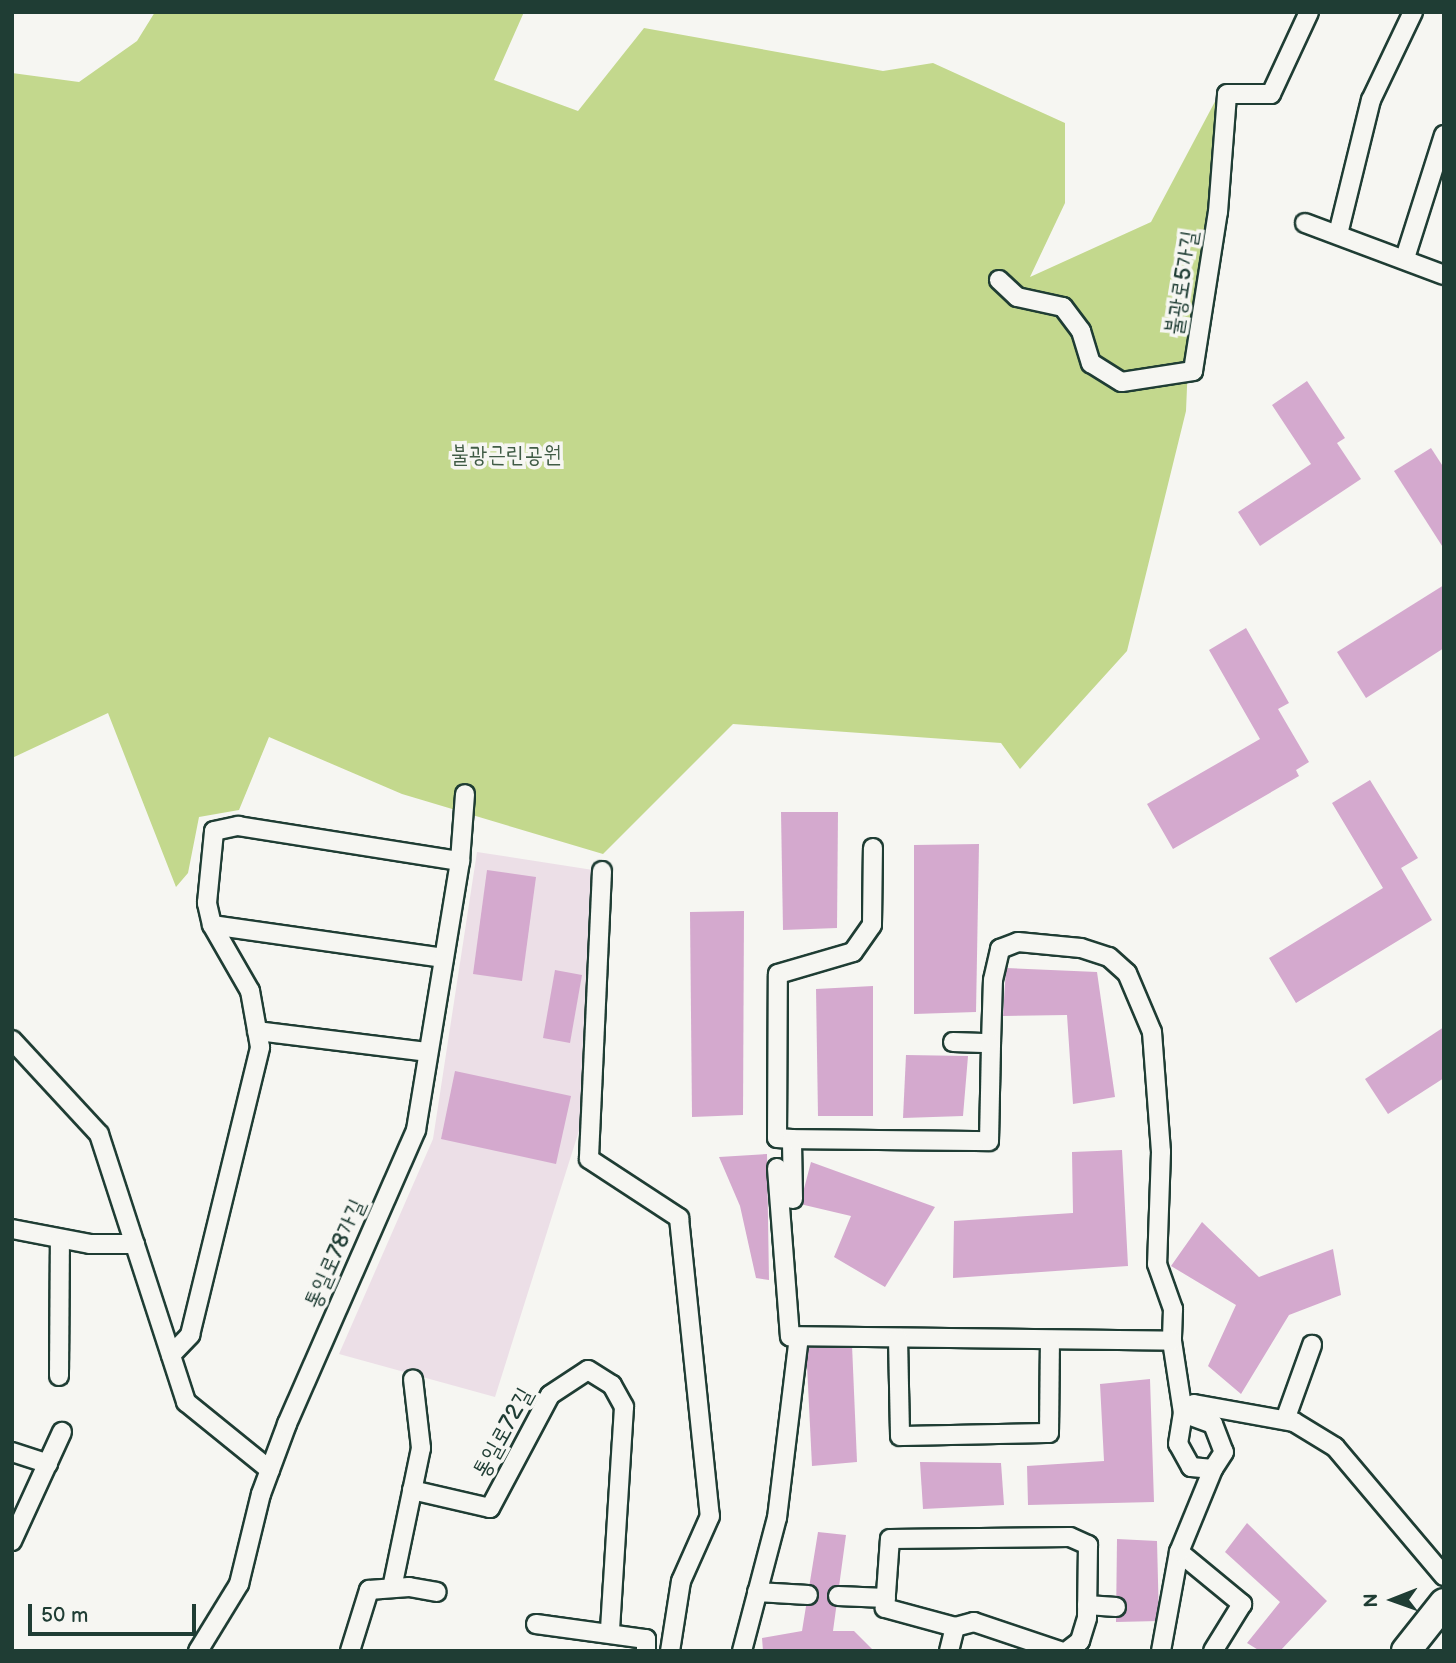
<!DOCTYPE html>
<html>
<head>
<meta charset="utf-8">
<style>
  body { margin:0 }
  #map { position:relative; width:1456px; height:1663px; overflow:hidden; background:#f6f6f2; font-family:"Balsamiq Sans","Poor Story",sans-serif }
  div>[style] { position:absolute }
  .built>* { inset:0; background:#ecdfe7 }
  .green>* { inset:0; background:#c3d88d }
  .building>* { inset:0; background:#d4a9ce }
  .roads { filter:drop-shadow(2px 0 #1f3d34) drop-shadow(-2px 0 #1f3d34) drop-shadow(0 2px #1f3d34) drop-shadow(0 -2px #1f3d34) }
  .street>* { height:18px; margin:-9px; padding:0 9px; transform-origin:9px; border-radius:9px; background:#f6f6f2 }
  .primary>* { height:28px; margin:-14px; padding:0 14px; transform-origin:14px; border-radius:14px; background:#f6f6f2 }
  span { translate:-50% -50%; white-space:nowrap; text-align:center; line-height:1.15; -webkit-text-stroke:7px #f6f6f2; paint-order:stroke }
  .street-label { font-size:23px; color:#1f3d34 }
  .park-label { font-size:23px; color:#405c46 }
  .frame { position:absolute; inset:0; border:14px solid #1f3d34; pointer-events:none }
  .north { position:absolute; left:1358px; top:1565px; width:70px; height:70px; -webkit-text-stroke:5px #f6f6f2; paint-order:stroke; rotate:269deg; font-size:19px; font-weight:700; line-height:28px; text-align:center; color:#1f3d34 }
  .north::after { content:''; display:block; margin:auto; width:24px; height:32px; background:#1f3d34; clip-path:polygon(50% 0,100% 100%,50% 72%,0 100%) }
  .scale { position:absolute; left:28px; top:1604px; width:168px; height:32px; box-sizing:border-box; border:4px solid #1f3d34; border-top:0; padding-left:9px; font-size:21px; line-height:24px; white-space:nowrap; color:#1f3d34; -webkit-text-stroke:5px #f6f6f2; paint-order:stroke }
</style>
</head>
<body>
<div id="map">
  <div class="built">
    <div style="clip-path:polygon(477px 852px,593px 870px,583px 1118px,495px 1397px,339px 1354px,433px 1139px)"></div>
  </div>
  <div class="green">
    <div style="clip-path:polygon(155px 12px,524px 12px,494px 80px,578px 111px,644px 28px,883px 71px,933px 63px,1065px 123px,1065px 203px,1030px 277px,1151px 222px,1219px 94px,1211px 205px,1189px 340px,1186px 411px,1127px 651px,1020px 769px,1001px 743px,733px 724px,603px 854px,402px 794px,269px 737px,239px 810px,199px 817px,188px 873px,176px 887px,108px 713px,12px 758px,12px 73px,79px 82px,137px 41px)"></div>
  </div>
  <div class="building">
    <div style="clip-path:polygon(1307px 381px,1345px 438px,1337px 443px,1361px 479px,1260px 546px,1238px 512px,1311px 464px,1272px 405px)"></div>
    <div style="clip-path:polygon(1431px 448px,1444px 468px,1444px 549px,1394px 471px)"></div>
    <div style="clip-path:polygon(1444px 585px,1444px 648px,1366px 698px,1337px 652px)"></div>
    <div style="clip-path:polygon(1246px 628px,1289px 703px,1278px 709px,1309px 762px,1296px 770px,1299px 776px,1173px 849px,1147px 804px,1260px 739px,1209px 650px)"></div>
    <div style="clip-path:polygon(1370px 780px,1418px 858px,1401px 868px,1432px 920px,1296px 1003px,1269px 958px,1383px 888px,1332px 803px)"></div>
    <div style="clip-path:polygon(781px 812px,838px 812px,837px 928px,783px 930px)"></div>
    <div style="clip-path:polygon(979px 844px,976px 1012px,914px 1014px,914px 845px)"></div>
    <div style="clip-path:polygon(487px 870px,536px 877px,522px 981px,473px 974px)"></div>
    <div style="clip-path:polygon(744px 911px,743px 1115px,692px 1117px,690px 912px)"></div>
    <div style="clip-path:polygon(1006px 968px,1097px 972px,1115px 1097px,1073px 1104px,1067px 1015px,1003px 1016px)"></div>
    <div style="clip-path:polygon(555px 970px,582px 975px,570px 1043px,543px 1038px)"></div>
    <div style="clip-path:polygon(873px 986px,873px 1116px,818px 1116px,816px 989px)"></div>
    <div style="clip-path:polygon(1444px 1027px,1444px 1078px,1388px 1114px,1365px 1079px)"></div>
    <div style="clip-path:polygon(906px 1055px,968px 1056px,963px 1116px,903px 1118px)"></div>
    <div style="clip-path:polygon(455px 1071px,571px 1096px,556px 1164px,441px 1139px)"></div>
    <div style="clip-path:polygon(1122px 1150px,1128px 1266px,953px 1278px,954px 1221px,1073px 1213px,1072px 1152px)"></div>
    <div style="clip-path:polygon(767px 1154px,769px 1280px,756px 1278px,740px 1206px,719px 1157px)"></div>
    <div style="clip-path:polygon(811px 1162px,935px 1207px,885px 1287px,834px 1257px,851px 1216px,800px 1204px)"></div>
    <div style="clip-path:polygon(1202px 1222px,1259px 1277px,1333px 1249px,1341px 1295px,1289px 1315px,1241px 1394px,1208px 1366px,1236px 1305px,1171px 1266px)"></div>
    <div style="clip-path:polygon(806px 1345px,852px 1345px,857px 1462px,812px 1466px)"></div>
    <div style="clip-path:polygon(1150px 1379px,1154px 1502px,1028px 1505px,1027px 1466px,1104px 1461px,1100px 1384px)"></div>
    <div style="clip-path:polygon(920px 1462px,1001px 1463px,1004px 1505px,923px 1509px)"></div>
    <div style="clip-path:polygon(1247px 1523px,1327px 1601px,1280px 1651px,1260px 1651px,1247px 1643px,1280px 1602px,1225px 1552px)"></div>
    <div style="clip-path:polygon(818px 1532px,846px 1535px,833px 1631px,854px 1631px,874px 1651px,763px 1651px,762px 1638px,802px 1631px)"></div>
    <div style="clip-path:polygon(1117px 1539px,1157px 1541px,1159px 1621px,1116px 1622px)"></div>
  </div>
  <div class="roads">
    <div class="street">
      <div style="left:1305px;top:223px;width:148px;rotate:20.5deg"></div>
      <div style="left:1338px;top:234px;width:138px;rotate:-76.2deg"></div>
      <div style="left:1371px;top:100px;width:98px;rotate:-64.5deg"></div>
      <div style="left:1405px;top:258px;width:129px;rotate:-72.4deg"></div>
      <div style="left:999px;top:280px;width:25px;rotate:43deg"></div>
      <div style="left:1017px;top:297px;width:47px;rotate:12.3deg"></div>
      <div style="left:1063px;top:307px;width:30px;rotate:53deg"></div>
      <div style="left:1081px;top:331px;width:34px;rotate:73deg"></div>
      <div style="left:1091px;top:363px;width:36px;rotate:32deg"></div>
      <div style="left:1122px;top:382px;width:72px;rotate:-8.8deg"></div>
      <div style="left:1193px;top:371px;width:161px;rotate:-81.1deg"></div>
      <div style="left:1218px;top:212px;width:118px;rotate:-85.6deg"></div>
      <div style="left:1227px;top:94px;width:44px"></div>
      <div style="left:1271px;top:94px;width:90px;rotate:-65.1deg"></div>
      <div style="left:602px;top:871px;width:288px;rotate:92.6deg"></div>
      <div style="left:589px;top:1159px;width:108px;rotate:33.2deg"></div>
      <div style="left:679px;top:1218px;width:300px;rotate:84.1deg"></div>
      <div style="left:710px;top:1516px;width:71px;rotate:114deg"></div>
      <div style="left:681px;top:1581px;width:71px;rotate:98.9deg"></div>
      <div style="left:212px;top:925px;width:234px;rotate:8.1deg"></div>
      <div style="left:257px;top:1031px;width:172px;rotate:7deg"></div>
      <div style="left:12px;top:1040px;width:128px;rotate:47.2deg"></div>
      <div style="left:99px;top:1134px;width:282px;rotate:72deg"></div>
      <div style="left:186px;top:1402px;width:108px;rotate:39deg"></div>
      <div style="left:953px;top:1042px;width:38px;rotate:2deg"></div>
      <div style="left:991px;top:1043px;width:63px;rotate:-88.2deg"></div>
      <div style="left:993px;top:980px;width:32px;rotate:-77deg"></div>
      <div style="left:1000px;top:949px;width:19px;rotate:-21deg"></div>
      <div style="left:1018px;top:942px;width:63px;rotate:5.4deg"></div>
      <div style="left:1081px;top:948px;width:29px;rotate:18deg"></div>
      <div style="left:1109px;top:957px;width:24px;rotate:42deg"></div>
      <div style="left:1127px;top:973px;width:64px;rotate:67deg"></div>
      <div style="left:1152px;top:1032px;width:120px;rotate:85.7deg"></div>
      <div style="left:1161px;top:1152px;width:112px;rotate:92deg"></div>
      <div style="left:1157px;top:1264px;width:48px;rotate:70.4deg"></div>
      <div style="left:1173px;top:1309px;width:32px;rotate:92deg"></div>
      <div style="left:1172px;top:1341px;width:73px;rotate:81.3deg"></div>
      <div style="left:1183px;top:1413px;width:32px;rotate:20deg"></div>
      <div style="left:1213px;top:1424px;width:30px;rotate:69deg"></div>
      <div style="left:1224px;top:1452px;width:20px;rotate:123deg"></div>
      <div style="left:1213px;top:1469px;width:22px;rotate:-175deg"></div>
      <div style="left:1191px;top:1467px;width:26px;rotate:-119deg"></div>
      <div style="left:1178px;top:1444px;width:31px;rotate:-81deg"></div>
      <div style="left:1183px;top:1413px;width:14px;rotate:-39deg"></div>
      <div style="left:1194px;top:1404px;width:102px;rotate:10.2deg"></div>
      <div style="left:1294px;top:1422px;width:48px;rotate:31.4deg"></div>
      <div style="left:1335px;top:1447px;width:169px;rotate:49.8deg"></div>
      <div style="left:792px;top:1139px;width:15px;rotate:-176deg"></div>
      <div style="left:777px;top:1138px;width:164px;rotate:-89.7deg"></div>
      <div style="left:778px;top:974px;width:78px;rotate:-16.3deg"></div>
      <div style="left:853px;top:952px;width:33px;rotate:-55deg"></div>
      <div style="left:872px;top:925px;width:77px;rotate:-89.3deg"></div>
      <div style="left:777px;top:1168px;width:169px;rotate:85.6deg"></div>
      <div style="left:790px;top:1336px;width:382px;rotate:0.7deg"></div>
      <div style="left:793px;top:1199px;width:60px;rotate:-91deg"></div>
      <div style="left:792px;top:1139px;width:197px;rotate:0.6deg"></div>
      <div style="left:989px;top:1141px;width:98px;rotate:-88.8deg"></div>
      <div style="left:12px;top:1229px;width:79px;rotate:10.9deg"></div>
      <div style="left:90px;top:1244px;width:45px"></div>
      <div style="left:898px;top:1338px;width:98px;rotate:88.8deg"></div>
      <div style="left:900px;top:1436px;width:149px;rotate:-1.2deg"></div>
      <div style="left:1049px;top:1433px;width:93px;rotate:-89.4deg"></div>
      <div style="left:171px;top:1355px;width:28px;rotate:-46deg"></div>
      <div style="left:190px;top:1335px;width:296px;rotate:-76.3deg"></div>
      <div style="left:260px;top:1047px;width:57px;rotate:-100.1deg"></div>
      <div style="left:250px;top:991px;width:76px;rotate:-119.9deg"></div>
      <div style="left:212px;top:925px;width:23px;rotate:-103deg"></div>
      <div style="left:207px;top:903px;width:72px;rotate:-84.4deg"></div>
      <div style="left:214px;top:831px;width:25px;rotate:-12deg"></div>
      <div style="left:238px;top:826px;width:225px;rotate:9deg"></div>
      <div style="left:59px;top:1376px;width:137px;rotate:-89.6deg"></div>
      <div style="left:1285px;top:1420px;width:80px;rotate:-70.2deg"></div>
      <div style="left:12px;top:1452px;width:38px;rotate:18deg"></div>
      <div style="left:412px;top:1490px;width:80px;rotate:13deg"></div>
      <div style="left:490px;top:1508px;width:128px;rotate:-62deg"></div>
      <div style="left:550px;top:1395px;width:45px;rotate:-33.3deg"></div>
      <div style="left:588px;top:1370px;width:28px;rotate:32deg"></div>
      <div style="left:612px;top:1385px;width:25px;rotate:61deg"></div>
      <div style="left:624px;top:1407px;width:225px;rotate:93.6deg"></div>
      <div style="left:12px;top:1541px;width:120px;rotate:-65.4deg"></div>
      <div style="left:1179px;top:1552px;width:82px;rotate:39.5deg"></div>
      <div style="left:1242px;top:1604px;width:55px;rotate:121.7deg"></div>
      <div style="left:392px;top:1588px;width:143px;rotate:-78.3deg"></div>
      <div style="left:421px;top:1448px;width:69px;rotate:-96.6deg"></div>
      <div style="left:757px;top:1592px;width:51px;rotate:3.4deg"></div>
      <div style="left:838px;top:1596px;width:48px;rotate:2.4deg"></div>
      <div style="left:1087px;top:1605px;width:29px;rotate:4deg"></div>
      <div style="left:536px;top:1624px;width:111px;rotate:7.8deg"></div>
      <div style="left:646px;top:1639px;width:12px;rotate:90deg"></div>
      <div style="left:198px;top:1651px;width:79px;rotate:-58.5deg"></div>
      <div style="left:239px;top:1584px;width:93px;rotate:-76.3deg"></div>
      <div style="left:261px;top:1494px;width:75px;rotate:-69.6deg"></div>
      <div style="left:287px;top:1424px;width:321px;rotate:-66.3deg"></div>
      <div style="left:416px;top:1130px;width:273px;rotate:-80.7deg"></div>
      <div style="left:460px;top:861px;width:67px;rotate:-85.7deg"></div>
      <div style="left:350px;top:1651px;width:64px;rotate:-72.7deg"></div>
      <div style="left:369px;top:1590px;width:40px;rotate:-4.3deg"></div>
      <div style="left:409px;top:1587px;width:28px;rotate:10deg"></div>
      <div style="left:742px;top:1651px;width:138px;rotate:-75.3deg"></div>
      <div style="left:777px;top:1518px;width:182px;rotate:-83.1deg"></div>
      <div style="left:949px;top:1651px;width:25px;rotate:-76deg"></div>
      <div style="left:1060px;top:1651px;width:91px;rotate:-161.4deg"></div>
      <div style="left:974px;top:1622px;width:20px;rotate:165deg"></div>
      <div style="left:955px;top:1627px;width:73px;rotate:-164.8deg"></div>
      <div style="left:885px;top:1608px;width:69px;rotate:-85.9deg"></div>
      <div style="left:890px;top:1539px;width:180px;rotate:-0.6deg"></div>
      <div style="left:1070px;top:1537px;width:20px;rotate:24deg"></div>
      <div style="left:1088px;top:1545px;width:73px;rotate:90.8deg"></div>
      <div style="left:1087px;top:1618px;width:24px;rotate:107deg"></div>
      <div style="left:1080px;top:1641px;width:16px;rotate:142deg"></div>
      <div style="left:1161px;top:1651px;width:101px;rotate:-79.7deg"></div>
      <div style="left:1179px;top:1552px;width:90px;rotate:-67.7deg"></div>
    </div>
    <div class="primary">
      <div style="left:1406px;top:1651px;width:61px;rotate:-51.6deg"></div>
    </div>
  </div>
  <div class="street-label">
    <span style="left:1182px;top:283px;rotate:-81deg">불광로5가길</span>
    <span style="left:335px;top:1254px;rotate:-66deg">통일로78가길</span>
    <span style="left:503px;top:1433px;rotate:-61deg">통일로72길</span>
  </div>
  <div class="park-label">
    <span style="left:506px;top:455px">불광근린공원</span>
  </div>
  <div class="frame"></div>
  <div class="north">N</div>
  <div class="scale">50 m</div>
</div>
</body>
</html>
